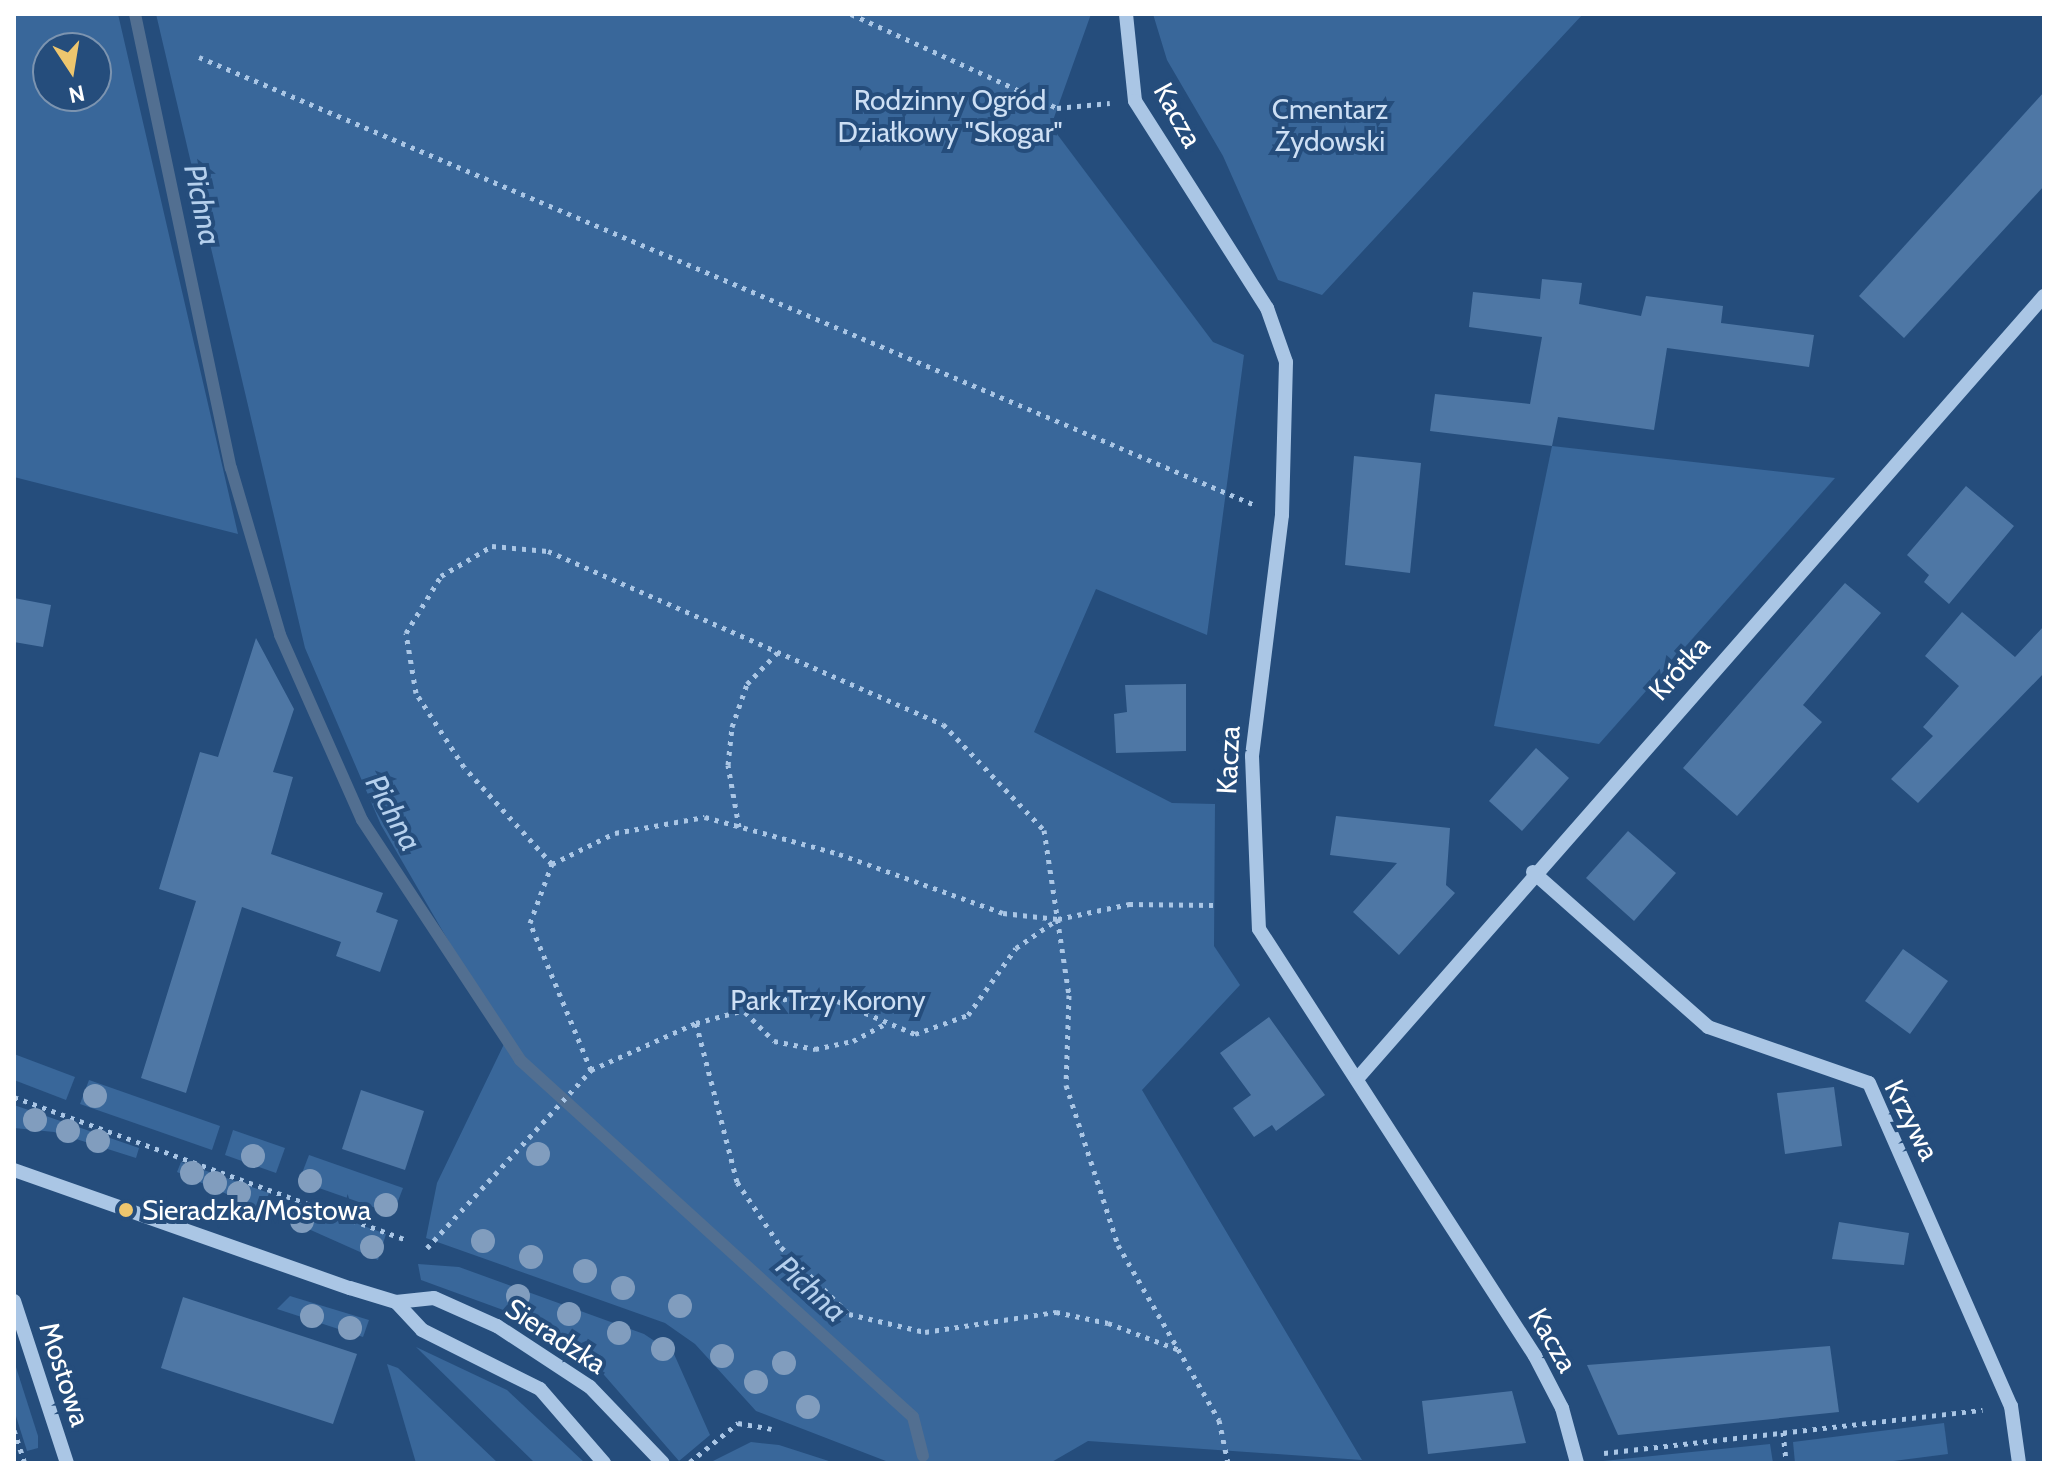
<!DOCTYPE html>
<html>
<head>
<meta charset="utf-8">
<style>
  body { margin:0 }
  #map { position:relative; width:2058px; height:1477px; overflow:hidden; background:#254d7c; font-family:Cabin,sans-serif }
  div>[style] { position:absolute }
  .green>* { inset:0; background:#39679a }
  .stream>* { height:12px; margin:-6px; padding:0 6px; transform-origin:6px; border-radius:6px; background:#526f91 }
  .building>* { inset:0; background:#4e77a5 }
  .path>* { height:5px; margin-top:-2.5px; transform-origin:0; background:repeating-linear-gradient(90deg,#aac6e5 0 4px,transparent 0 10px) }
  .minor>* { height:14px; margin:-7px; padding:0 7px; transform-origin:7px; border-radius:7px; background:#aac6e5 }
  .trees>* { width:24px; height:24px; margin:-12px; border-radius:50%; background:#819dbe }
  .dots>* { width:22px; height:22px; translate:-50% -50%; box-sizing:border-box; border:4px solid #254d7c; border-radius:50% }
  span { translate:-50% -50%; white-space:nowrap; text-align:center; line-height:1.15; -webkit-text-stroke:8px #254d7c; paint-order:stroke }
  .park-label { font-size:28px; color:#cddff4 }
  .street-label { font-size:28px; color:#fff }
  .poi-label { font-size:28px; color:#fff }
  .left { translate:0 -50%; text-align:left }
  .water-label { font-size:30px; color:#b5d0ed; font-style:italic }
  .frame { position:absolute; inset:0; border:16px solid #fff; pointer-events:none }
  .north { position:absolute; left:32px; top:32px; width:80px; height:80px; box-sizing:border-box; background:#254d7c; border:2px solid #7c94b0; border-radius:50%; rotate:168deg; font-size:22px; font-weight:700; line-height:32px; text-align:center; color:#fff }
  .north::after { content:''; display:block; margin:auto; width:28px; height:36px; background:#eec66e; clip-path:polygon(50% 0,100% 100%,50% 72%,0 100%) }
</style>
</head>
<body>
<div id="map">
  <div class="green">
    <div style="clip-path:polygon(evenodd,14px 14px,118px 14px,238px 534px,14px 477px,14px 14px,48px 48px,96px 48px,96px 96px,48px 96px,48px 48px)"></div>
    <div style="clip-path:polygon(156px 14px,1091px 14px,1051px 126px,1213px 342px,1244px 355px,1207px 635px,1096px 589px,1034px 732px,1172px 803px,1215px 804px,1214px 946px,1240px 985px,1142px 1090px,1362px 1460px,1088px 1441px,1050px 1463px,891px 1463px,756px 1411px,695px 1344px,665px 1323px,426px 1238px,437px 1183px,506px 1040px,381px 825px,305px 648px)"></div>
    <div style="clip-path:polygon(1153px 14px,1583px 14px,1322px 295px,1278px 280px,1223px 156px,1167px 60px)"></div>
    <div style="clip-path:polygon(1552px 446px,1835px 478px,1599px 744px,1494px 726px)"></div>
    <div style="clip-path:polygon(14px 1054px,75px 1077px,66px 1100px,14px 1080px)"></div>
    <div style="clip-path:polygon(89px 1080px,220px 1126px,212px 1150px,80px 1104px)"></div>
    <div style="clip-path:polygon(14px 1105px,139px 1148px,136px 1158px,54px 1132px,14px 1128px)"></div>
    <div style="clip-path:polygon(233px 1130px,285px 1148px,276px 1173px,225px 1155px)"></div>
    <div style="clip-path:polygon(309px 1155px,403px 1188px,393px 1214px,299px 1181px)"></div>
    <div style="clip-path:polygon(181px 1162px,269px 1193px,263px 1210px,177px 1172px)"></div>
    <div style="clip-path:polygon(294px 1201px,386px 1234px,378px 1260px,286px 1219px)"></div>
    <div style="clip-path:polygon(418px 1264px,459px 1267px,644px 1334px,674px 1354px,710px 1435px,679px 1461px,598px 1368px,514px 1314px,421px 1280px)"></div>
    <div style="clip-path:polygon(290px 1296px,369px 1320px,363px 1337px,277px 1309px)"></div>
    <div style="clip-path:polygon(416px 1347px,507px 1390px,585px 1463px,535px 1463px)"></div>
    <div style="clip-path:polygon(14px 1361px,38px 1436px,38px 1448px,27px 1451px,14px 1410px)"></div>
    <div style="clip-path:polygon(387px 1364px,398px 1368px,498px 1463px,416px 1463px)"></div>
    <div style="clip-path:polygon(1944px 1423px,1948px 1454px,1878px 1463px,1795px 1463px,1793px 1442px)"></div>
    <div style="clip-path:polygon(751px 1442px,779px 1445px,835px 1463px,709px 1463px)"></div>
    <div style="clip-path:polygon(1770px 1444px,1773px 1463px,1603px 1461px)"></div>
  </div>
  <div class="stream">
    <div style="left:135px;top:14px;width:464px;rotate:78.1deg"></div>
    <div style="left:231px;top:468px;width:174px;rotate:73.6deg"></div>
    <div style="left:280px;top:635px;width:202px;rotate:66.1deg"></div>
    <div style="left:362px;top:820px;width:287px;rotate:56.6deg"></div>
    <div style="left:520px;top:1060px;width:531px;rotate:42.25deg"></div>
    <div style="left:913px;top:1417px;width:40px;rotate:75.6deg"></div>
  </div>
  <div class="building">
    <div style="clip-path:polygon(2044px 92px,2044px 186px,1904px 338px,1859px 296px)"></div>
    <div style="clip-path:polygon(1542px 279px,1582px 283px,1579px 304px,1641px 316px,1646px 296px,1723px 306px,1721px 323px,1814px 335px,1809px 367px,1667px 348px,1654px 430px,1558px 417px,1552px 446px,1430px 431px,1435px 394px,1530px 404px,1542px 337px,1469px 327px,1473px 292px,1540px 299px)"></div>
    <div style="clip-path:polygon(1354px 456px,1421px 463px,1410px 573px,1345px 565px)"></div>
    <div style="clip-path:polygon(1966px 486px,2014px 526px,1949px 604px,1924px 582px,1929px 575px,1907px 555px)"></div>
    <div style="clip-path:polygon(1845px 583px,1881px 613px,1803px 705px,1822px 722px,1737px 816px,1683px 768px)"></div>
    <div style="clip-path:polygon(14px 598px,51px 605px,43px 647px,14px 642px)"></div>
    <div style="clip-path:polygon(1962px 612px,2015px 657px,2044px 626px,2044px 673px,1918px 803px,1891px 779px,1933px 736px,1923px 727px,1959px 686px,1925px 656px)"></div>
    <div style="clip-path:polygon(256px 638px,294px 709px,273px 772px,293px 777px,271px 854px,383px 893px,376px 912px,398px 920px,380px 972px,336px 956px,341px 942px,242px 907px,186px 1093px,141px 1078px,196px 901px,159px 889px,200px 752px,218px 757px)"></div>
    <div style="clip-path:polygon(1186px 684px,1186px 751px,1116px 753px,1114px 714px,1127px 712px,1125px 685px)"></div>
    <div style="clip-path:polygon(1536px 748px,1569px 778px,1522px 831px,1489px 801px)"></div>
    <div style="clip-path:polygon(1336px 816px,1450px 828px,1446px 885px,1455px 893px,1399px 955px,1353px 912px,1397px 863px,1330px 855px)"></div>
    <div style="clip-path:polygon(1628px 831px,1676px 873px,1634px 921px,1586px 878px)"></div>
    <div style="clip-path:polygon(1903px 949px,1948px 981px,1910px 1034px,1865px 1001px)"></div>
    <div style="clip-path:polygon(1269px 1017px,1325px 1095px,1276px 1131px,1272px 1125px,1254px 1137px,1233px 1108px,1251px 1095px,1220px 1053px)"></div>
    <div style="clip-path:polygon(1834px 1087px,1842px 1146px,1785px 1154px,1777px 1093px)"></div>
    <div style="clip-path:polygon(361px 1090px,424px 1111px,405px 1170px,342px 1149px)"></div>
    <div style="clip-path:polygon(1839px 1222px,1909px 1233px,1904px 1265px,1832px 1259px)"></div>
    <div style="clip-path:polygon(183px 1297px,357px 1354px,333px 1424px,161px 1368px)"></div>
    <div style="clip-path:polygon(1830px 1346px,1839px 1412px,1618px 1435px,1587px 1365px)"></div>
    <div style="clip-path:polygon(1512px 1391px,1526px 1443px,1428px 1454px,1422px 1401px)"></div>
  </div>
  <div class="path">
    <div style="left:851px;top:14px;width:226px;rotate:24.5deg"></div>
    <div style="left:1057px;top:108px;width:53px;rotate:-5.4deg"></div>
    <div style="left:199px;top:57px;width:1147px;rotate:22.99deg"></div>
    <div style="left:739px;top:827px;width:63px;rotate:-100.1deg"></div>
    <div style="left:728px;top:765px;width:38px;rotate:-84deg"></div>
    <div style="left:732px;top:727px;width:46px;rotate:-70.8deg"></div>
    <div style="left:747px;top:684px;width:45px;rotate:-45.9deg"></div>
    <div style="left:552px;top:864px;width:131px;rotate:-132.2deg"></div>
    <div style="left:464px;top:767px;width:88px;rotate:-123deg"></div>
    <div style="left:416px;top:693px;width:61px;rotate:-99.5deg"></div>
    <div style="left:406px;top:633px;width:67px;rotate:-58.4deg"></div>
    <div style="left:441px;top:576px;width:59px;rotate:-30.5deg"></div>
    <div style="left:492px;top:546px;width:56px;rotate:5.1deg"></div>
    <div style="left:548px;top:551px;width:431px;rotate:23.7deg"></div>
    <div style="left:943px;top:724px;width:146px;rotate:46.4deg"></div>
    <div style="left:1044px;top:830px;width:167px;rotate:81.4deg"></div>
    <div style="left:1069px;top:995px;width:90px;rotate:91.9deg"></div>
    <div style="left:1066px;top:1085px;width:168px;rotate:72deg"></div>
    <div style="left:1118px;top:1245px;width:202px;rotate:60deg"></div>
    <div style="left:1219px;top:1420px;width:44px;rotate:78.2deg"></div>
    <div style="left:745px;top:1012px;width:41px;rotate:45deg"></div>
    <div style="left:774px;top:1041px;width:42px;rotate:11deg"></div>
    <div style="left:815px;top:1049px;width:39px;rotate:-12deg"></div>
    <div style="left:853px;top:1041px;width:34px;rotate:-28deg"></div>
    <div style="left:696px;top:1023px;width:164px;rotate:75.5deg"></div>
    <div style="left:737px;top:1182px;width:78px;rotate:55.9deg"></div>
    <div style="left:781px;top:1247px;width:95px;rotate:44.6deg"></div>
    <div style="left:849px;top:1314px;width:78px;rotate:13.3deg"></div>
    <div style="left:925px;top:1332px;width:133px;rotate:-8.7deg"></div>
    <div style="left:1056px;top:1312px;width:53px;rotate:11.9deg"></div>
    <div style="left:1108px;top:1323px;width:79px;rotate:20.7deg"></div>
    <div style="left:591px;top:1070px;width:115px;rotate:-24.1deg"></div>
    <div style="left:696px;top:1023px;width:96px;rotate:-15deg"></div>
    <div style="left:789px;top:998px;width:48px;rotate:3.6deg"></div>
    <div style="left:837px;top:1001px;width:85px;rotate:22.9deg"></div>
    <div style="left:915px;top:1034px;width:56px;rotate:-19.7deg"></div>
    <div style="left:968px;top:1015px;width:82px;rotate:-54.4deg"></div>
    <div style="left:1016px;top:948px;width:51px;rotate:-34.6deg"></div>
    <div style="left:14px;top:1097px;width:417px;rotate:20deg"></div>
    <div style="left:427px;top:1248px;width:242px;rotate:-47.3deg"></div>
    <div style="left:591px;top:1070px;width:159px;rotate:-112.5deg"></div>
    <div style="left:530px;top:923px;width:63px;rotate:-69.6deg"></div>
    <div style="left:552px;top:864px;width:70px;rotate:-26.2deg"></div>
    <div style="left:615px;top:833px;width:91px;rotate:-10.1deg"></div>
    <div style="left:705px;top:817px;width:139px;rotate:15.4deg"></div>
    <div style="left:839px;top:854px;width:174px;rotate:19.8deg"></div>
    <div style="left:1003px;top:913px;width:55px;rotate:6.2deg"></div>
    <div style="left:1058px;top:919px;width:73px;rotate:-11.9deg"></div>
    <div style="left:1129px;top:904px;width:84px;rotate:0.7deg"></div>
    <div style="left:14px;top:1430px;width:35px;rotate:72deg"></div>
    <div style="left:1783px;top:1432px;width:31px;rotate:84deg"></div>
    <div style="left:1604px;top:1453px;width:381px;rotate:-6.5deg"></div>
    <div style="left:690px;top:1462px;width:62px;rotate:-39.1deg"></div>
    <div style="left:738px;top:1423px;width:34px;rotate:10deg"></div>
  </div>
  <div class="minor">
    <div style="left:1126px;top:14px;width:87px;rotate:84.1deg"></div>
    <div style="left:1135px;top:101px;width:246px;rotate:57.5deg"></div>
    <div style="left:1267px;top:308px;width:57px;rotate:70.6deg"></div>
    <div style="left:1286px;top:362px;width:153px;rotate:91.5deg"></div>
    <div style="left:1282px;top:515px;width:243px;rotate:97.1deg"></div>
    <div style="left:1252px;top:756px;width:173px;rotate:87.7deg"></div>
    <div style="left:1259px;top:929px;width:508px;rotate:57.12deg"></div>
    <div style="left:1535px;top:1356px;width:59px;rotate:62.6deg"></div>
    <div style="left:1562px;top:1408px;width:57px;rotate:74.7deg"></div>
    <div style="left:1533px;top:872px;width:234px;rotate:41.5deg"></div>
    <div style="left:1708px;top:1027px;width:170px;rotate:19.2deg"></div>
    <div style="left:1869px;top:1083px;width:353px;rotate:66.3deg"></div>
    <div style="left:2011px;top:1406px;width:58px;rotate:82deg"></div>
    <div style="left:1357px;top:1079px;width:1042px;rotate:-48.74deg"></div>
    <div style="left:14px;top:1170px;width:356px;rotate:19.4deg"></div>
    <div style="left:350px;top:1288px;width:48px;rotate:16.9deg"></div>
    <div style="left:396px;top:1302px;width:38px;rotate:-6deg"></div>
    <div style="left:434px;top:1298px;width:69px;rotate:24deg"></div>
    <div style="left:497px;top:1326px;width:111px;rotate:33.3deg"></div>
    <div style="left:590px;top:1387px;width:105px;rotate:46.2deg"></div>
    <div style="left:14px;top:1301px;width:170px;rotate:71.9deg"></div>
    <div style="left:396px;top:1302px;width:38px;rotate:47deg"></div>
    <div style="left:422px;top:1330px;width:132px;rotate:26.6deg"></div>
    <div style="left:540px;top:1389px;width:98px;rotate:49.1deg"></div>
  </div>
  <div class="trees">
    <div style="left:95px;top:1096px"></div>
    <div style="left:35px;top:1120px"></div>
    <div style="left:68px;top:1131px"></div>
    <div style="left:98px;top:1141px"></div>
    <div style="left:538px;top:1154px"></div>
    <div style="left:253px;top:1156px"></div>
    <div style="left:192px;top:1173px"></div>
    <div style="left:310px;top:1181px"></div>
    <div style="left:215px;top:1183px"></div>
    <div style="left:239px;top:1193px"></div>
    <div style="left:386px;top:1205px"></div>
    <div style="left:302px;top:1221px"></div>
    <div style="left:483px;top:1241px"></div>
    <div style="left:372px;top:1247px"></div>
    <div style="left:531px;top:1257px"></div>
    <div style="left:585px;top:1271px"></div>
    <div style="left:623px;top:1288px"></div>
    <div style="left:518px;top:1296px"></div>
    <div style="left:680px;top:1306px"></div>
    <div style="left:569px;top:1314px"></div>
    <div style="left:312px;top:1316px"></div>
    <div style="left:350px;top:1328px"></div>
    <div style="left:619px;top:1333px"></div>
    <div style="left:663px;top:1349px"></div>
    <div style="left:722px;top:1356px"></div>
    <div style="left:784px;top:1363px"></div>
    <div style="left:756px;top:1382px"></div>
    <div style="left:808px;top:1407px"></div>
  </div>
  <div class="dots">
    <div style="left:126px;top:1210px;background:#eec66e"></div>
  </div>
  <div class="park-label">
    <span style="left:950px;top:116px">Rodzinny Ogród<br>Działkowy "Skogar"</span>
    <span style="left:1330px;top:125px">Cmentarz<br>Żydowski</span>
    <span style="left:828px;top:1000px">Park Trzy Korony</span>
  </div>
  <div class="street-label">
    <span style="left:1178px;top:115px;rotate:61deg">Kacza</span>
    <span style="left:1679px;top:668px;rotate:-48deg">Krótka</span>
    <span style="left:1228px;top:760px;rotate:-87deg">Kacza</span>
    <span style="left:1912px;top:1120px;rotate:63deg">Krzywa</span>
    <span style="left:556px;top:1336px;rotate:33deg">Sieradzka</span>
    <span style="left:1553px;top:1340px;rotate:60deg">Kacza</span>
    <span style="left:65px;top:1374px;rotate:72deg">Mostowa</span>
  </div>
  <div class="poi-label">
    <span class="left" style="left:142px;top:1210px">Sieradzka/Mostowa</span>
  </div>
  <div class="water-label">
    <span style="left:202px;top:205px;rotate:78deg">Pichna</span>
    <span style="left:393px;top:813px;rotate:61deg">Pichna</span>
    <span style="left:811px;top:1289px;rotate:42deg">Pichna</span>
  </div>
  <div class="frame"></div>
  <div class="north">N</div>
</div>
</body>
</html>
